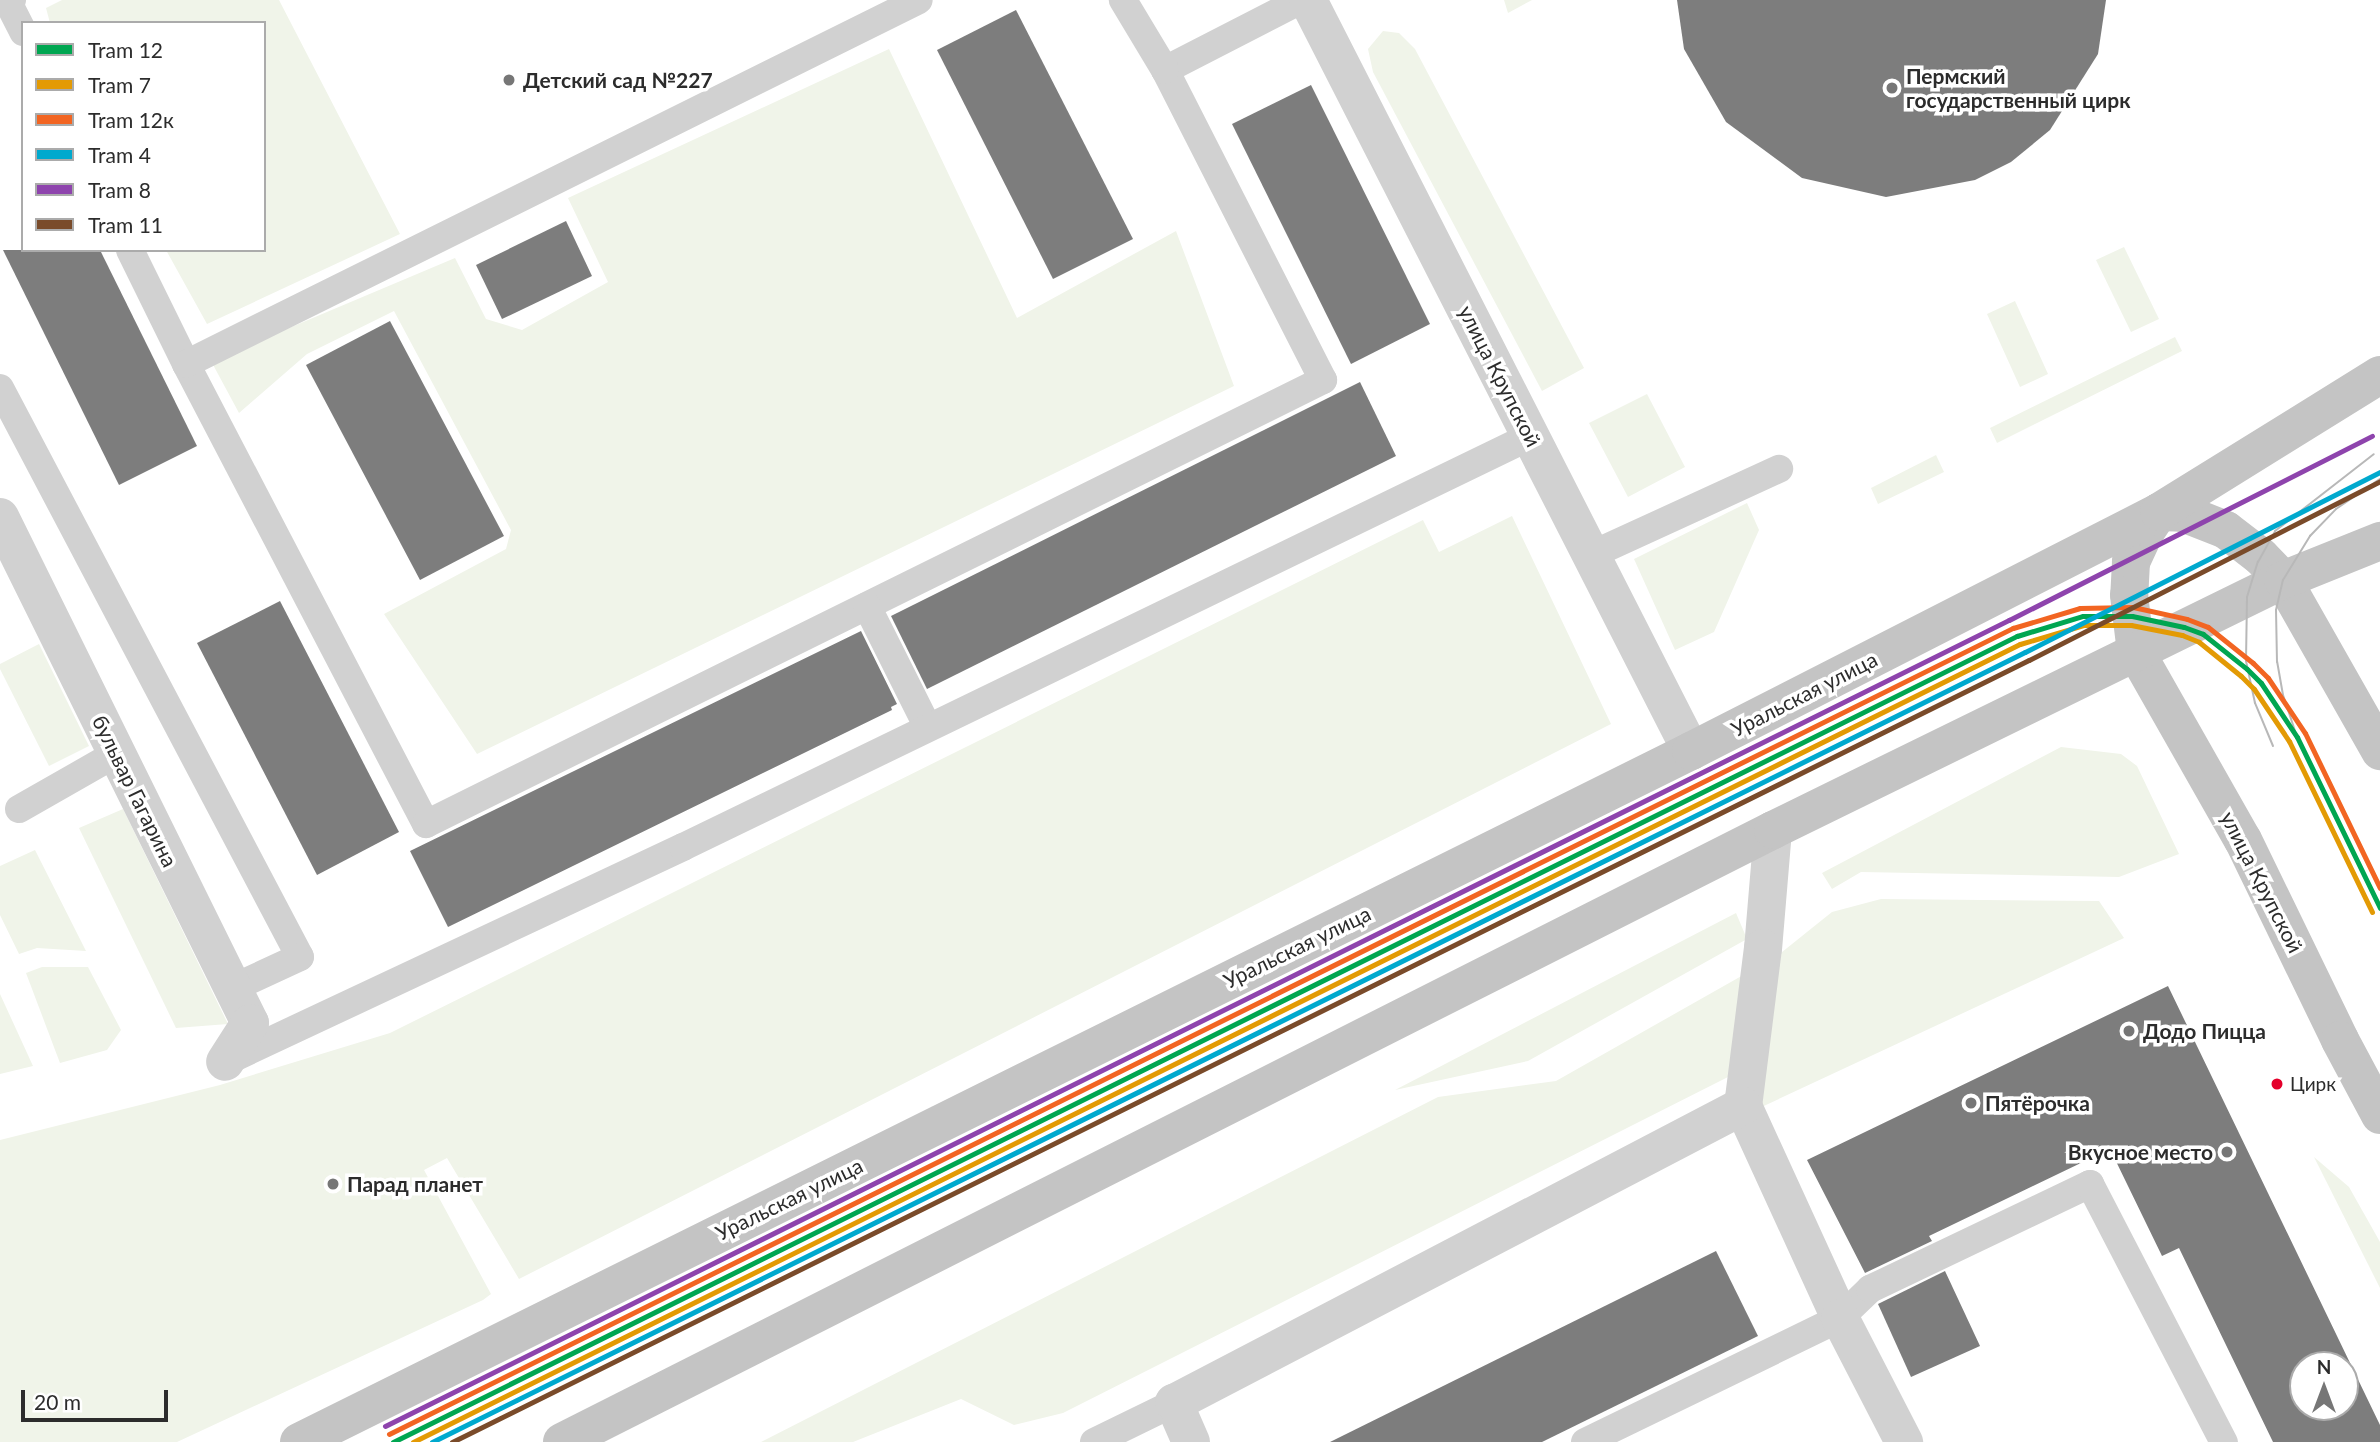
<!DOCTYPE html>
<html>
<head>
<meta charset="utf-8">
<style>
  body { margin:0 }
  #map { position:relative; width:2380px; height:1442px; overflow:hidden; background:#fff; font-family:Lato,sans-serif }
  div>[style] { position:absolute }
  .green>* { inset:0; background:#f0f4e9 }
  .building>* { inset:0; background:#7d7d7d }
  .service>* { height:28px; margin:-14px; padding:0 14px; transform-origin:14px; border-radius:14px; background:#d1d1d1 }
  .minor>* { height:38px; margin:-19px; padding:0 19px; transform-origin:19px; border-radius:19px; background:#d1d1d1 }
  .primary>* { height:38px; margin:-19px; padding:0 19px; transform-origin:19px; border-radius:19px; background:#c4c4c4 }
  .tram>* { height:2px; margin:-1px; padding:0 1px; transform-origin:1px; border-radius:1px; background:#b8b8b8 }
  .tram-1>* { height:5px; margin:-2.5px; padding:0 2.5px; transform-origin:2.5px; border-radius:2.5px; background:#00a651 }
  .tram-2>* { height:5px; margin:-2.5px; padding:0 2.5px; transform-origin:2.5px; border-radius:2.5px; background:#e39a04 }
  .tram-3>* { height:5px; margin:-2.5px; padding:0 2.5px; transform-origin:2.5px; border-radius:2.5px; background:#f26522 }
  .tram-4>* { height:5px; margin:-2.5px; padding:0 2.5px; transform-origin:2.5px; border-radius:2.5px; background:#00a9ce }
  .tram-5>* { height:5px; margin:-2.5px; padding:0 2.5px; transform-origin:2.5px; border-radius:2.5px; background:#8e44ad }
  .tram-6>* { height:5px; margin:-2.5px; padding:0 2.5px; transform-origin:2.5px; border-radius:2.5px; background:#7a4b2a }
  .dots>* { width:19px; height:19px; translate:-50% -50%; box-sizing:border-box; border:4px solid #fff; border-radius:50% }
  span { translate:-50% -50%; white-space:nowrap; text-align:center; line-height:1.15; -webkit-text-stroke:7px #fff; paint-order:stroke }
  .bus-label { font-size:19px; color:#2c2c2c }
  .left { translate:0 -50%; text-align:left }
  .poi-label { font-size:21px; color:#2c2c2c; font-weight:700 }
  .right { translate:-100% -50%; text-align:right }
  .street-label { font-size:21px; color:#2c2c2c }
  .legend { position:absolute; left:21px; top:21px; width:245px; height:231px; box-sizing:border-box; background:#fff; border:2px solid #ababab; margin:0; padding:9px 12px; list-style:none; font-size:21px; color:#2c2c2c }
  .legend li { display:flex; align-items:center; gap:14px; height:35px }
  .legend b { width:35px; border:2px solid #ababab }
  .north { position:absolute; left:2289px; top:1351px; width:70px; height:70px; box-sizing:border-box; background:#fff; border:2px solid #ababab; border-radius:50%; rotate:0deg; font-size:19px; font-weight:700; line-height:28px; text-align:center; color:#2c2c2c }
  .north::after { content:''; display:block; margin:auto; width:24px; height:32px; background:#767676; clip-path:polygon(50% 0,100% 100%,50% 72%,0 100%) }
  .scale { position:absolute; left:21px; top:1390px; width:147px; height:32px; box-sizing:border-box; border:4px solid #2c2c2c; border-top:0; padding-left:9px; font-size:21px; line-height:24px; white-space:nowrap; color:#2c2c2c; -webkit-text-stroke:5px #fff; paint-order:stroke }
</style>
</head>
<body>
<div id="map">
  <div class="green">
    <div style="clip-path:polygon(62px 0,279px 0,400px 234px,207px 324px,166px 250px,264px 250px,264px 23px,50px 23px,46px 8px)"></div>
    <div style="clip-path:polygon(1504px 0,1532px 0,1508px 13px)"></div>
    <div style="clip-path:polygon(1383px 31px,1399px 33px,1415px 49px,1584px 368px,1542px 391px,1373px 72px,1368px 49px)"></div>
    <div style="clip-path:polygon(889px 49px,1017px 318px,1176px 231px,1234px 386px,477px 754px,384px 614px,506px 549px,511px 530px,394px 311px,307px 354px,239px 413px,211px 361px,455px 258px,486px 319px,522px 330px,608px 282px,568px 198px)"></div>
    <div style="clip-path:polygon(2124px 247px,2159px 319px,2131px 332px,2096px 260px)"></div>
    <div style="clip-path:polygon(2015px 301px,2048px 374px,2020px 387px,1987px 314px)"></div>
    <div style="clip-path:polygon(2175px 337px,2182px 351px,1997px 443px,1990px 428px)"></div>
    <div style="clip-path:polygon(1647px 394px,1685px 467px,1628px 497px,1589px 423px)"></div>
    <div style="clip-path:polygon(1936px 455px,1944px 472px,1878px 504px,1871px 488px)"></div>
    <div style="clip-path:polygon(1747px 503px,1759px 530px,1714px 632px,1675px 650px,1634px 559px)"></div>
    <div style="clip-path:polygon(1512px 516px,1611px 724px,519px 1279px,447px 1158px,424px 1170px,491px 1294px,483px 1300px,177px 1442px,0 1442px,0 1140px,220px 1085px,390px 1033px,1423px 520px,1439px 552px)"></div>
    <div style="clip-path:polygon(39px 644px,89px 746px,49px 766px,0 669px,0 664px)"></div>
    <div style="clip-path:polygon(2061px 747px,2121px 754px,2137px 766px,2179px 854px,2119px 877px,1861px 872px,1832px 889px,1822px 873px)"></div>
    <div style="clip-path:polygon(123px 809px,228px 1024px,176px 1028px,79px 828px)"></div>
    <div style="clip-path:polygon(35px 850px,86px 951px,37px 948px,19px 954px,0 915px,0 866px)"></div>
    <div style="clip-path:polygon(1881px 899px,2099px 901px,2124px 938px,1753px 1111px,1777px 956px,1832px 912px)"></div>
    <div style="clip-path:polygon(1736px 913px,1747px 939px,1528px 1061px,1395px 1090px)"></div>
    <div style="clip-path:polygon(42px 967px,88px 967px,121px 1030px,107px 1050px,60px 1063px,26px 973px)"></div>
    <div style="clip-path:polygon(1745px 974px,1728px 1077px,1063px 1413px,1014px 1425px,961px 1399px,853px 1442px,761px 1442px,1438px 1097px,1556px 1081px)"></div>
    <div style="clip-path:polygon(0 994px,33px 1066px,0 1074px)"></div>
    <div style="clip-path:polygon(2314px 1157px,2349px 1187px,2380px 1242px,2380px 1288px)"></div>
  </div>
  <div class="building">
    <div style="clip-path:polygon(1677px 0,2106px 0,2098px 54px,2050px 130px,2011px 162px,1975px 180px,1886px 197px,1802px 178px,1726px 122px,1684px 49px)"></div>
    <div style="clip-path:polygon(1016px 10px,1133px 239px,1053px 279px,937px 50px)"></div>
    <div style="clip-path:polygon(1311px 85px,1430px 324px,1351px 364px,1232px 124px)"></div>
    <div style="clip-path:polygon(566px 221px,592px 276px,502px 319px,476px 265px)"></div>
    <div style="clip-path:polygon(3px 250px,100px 250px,197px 446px,119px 485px)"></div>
    <div style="clip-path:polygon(390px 321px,504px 536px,420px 580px,306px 365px)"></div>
    <div style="clip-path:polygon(1360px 382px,1396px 456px,927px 689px,891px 616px)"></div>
    <div style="clip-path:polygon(280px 601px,399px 832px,317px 875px,197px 643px)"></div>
    <div style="clip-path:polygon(861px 631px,897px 704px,891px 707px,892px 710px,448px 927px,410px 851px)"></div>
    <div style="clip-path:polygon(evenodd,2168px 986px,2380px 1425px,2380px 1442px,2273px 1442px,2179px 1248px,2162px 1256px,2110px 1149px,1929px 1236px,1932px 1241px,1865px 1273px,1807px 1160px,2168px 986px,2303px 1365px,2345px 1365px,2345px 1407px,2303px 1407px,2303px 1365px)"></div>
    <div style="clip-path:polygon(1716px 1251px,1758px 1336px,1542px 1442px,1330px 1442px)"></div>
    <div style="clip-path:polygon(1945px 1271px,1980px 1346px,1911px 1377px,1878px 1304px)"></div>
  </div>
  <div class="service">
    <div style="left:12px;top:0;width:4px;rotate:153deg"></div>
    <div style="left:8px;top:2px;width:34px;rotate:63deg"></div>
    <div style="left:1165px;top:70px;width:153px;rotate:-27.2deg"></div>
    <div style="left:130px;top:250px;width:127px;rotate:63.8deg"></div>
    <div style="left:186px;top:364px;width:519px;rotate:62.45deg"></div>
    <div style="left:426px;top:824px;width:1001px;rotate:-26.33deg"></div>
    <div style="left:1323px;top:380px;width:348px;rotate:-117deg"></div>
    <div style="left:1165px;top:70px;width:82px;rotate:-121deg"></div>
    <div style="left:186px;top:364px;width:818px;rotate:-26.41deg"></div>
    <div style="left:0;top:388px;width:643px;rotate:62.2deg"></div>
    <div style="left:300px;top:957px;width:74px;rotate:155.2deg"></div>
    <div style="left:1591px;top:555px;width:207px;rotate:-24.6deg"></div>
    <div style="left:867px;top:606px;width:136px;rotate:63.4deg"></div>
    <div style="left:19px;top:809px;width:113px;rotate:-29.7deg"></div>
    <div style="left:225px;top:1062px;width:506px;rotate:-25.15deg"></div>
    <div style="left:683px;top:847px;width:942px;rotate:-25.86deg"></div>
    <div style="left:1094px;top:1442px;width:89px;rotate:-26deg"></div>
    <div style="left:1585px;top:1442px;width:284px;rotate:-25.9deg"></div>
    <div style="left:1840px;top:1318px;width:42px;rotate:-44deg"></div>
    <div style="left:1870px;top:1289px;width:244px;rotate:-25.5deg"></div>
    <div style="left:2090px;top:1184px;width:291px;rotate:62.6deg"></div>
  </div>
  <div class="minor">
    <div style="left:1308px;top:0;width:843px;rotate:62.98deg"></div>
    <div style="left:0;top:517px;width:564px;rotate:63.71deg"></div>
    <div style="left:250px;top:1023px;width:46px;rotate:122.7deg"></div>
    <div style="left:1773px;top:830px;width:118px;rotate:94.8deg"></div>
    <div style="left:1763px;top:948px;width:159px;rotate:97.2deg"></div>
    <div style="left:1743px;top:1106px;width:233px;rotate:65.4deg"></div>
    <div style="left:1840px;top:1318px;width:140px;rotate:62.7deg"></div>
    <div style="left:1191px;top:1442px;width:43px;rotate:-113.6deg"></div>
    <div style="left:1174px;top:1403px;width:642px;rotate:-27.56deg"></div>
  </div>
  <div class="primary">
    <div style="left:2159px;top:512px;width:27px;rotate:124deg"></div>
    <div style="left:2144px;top:534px;width:31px;rotate:115deg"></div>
    <div style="left:2131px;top:562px;width:33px;rotate:93deg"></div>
    <div style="left:2129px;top:595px;width:57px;rotate:83deg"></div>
    <div style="left:2136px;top:652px;width:216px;rotate:60.4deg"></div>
    <div style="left:2243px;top:840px;width:222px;rotate:64.1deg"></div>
    <div style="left:2340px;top:1040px;width:85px;rotate:61.9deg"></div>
    <div style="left:2159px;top:512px;width:24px;rotate:2deg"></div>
    <div style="left:2183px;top:513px;width:46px;rotate:21.6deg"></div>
    <div style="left:2226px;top:530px;width:44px;rotate:37.6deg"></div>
    <div style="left:2261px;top:557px;width:32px;rotate:46deg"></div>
    <div style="left:2283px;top:580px;width:197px;rotate:60.4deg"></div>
    <div style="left:299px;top:1442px;width:1554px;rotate:-26.4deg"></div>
    <div style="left:1691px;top:751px;width:525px;rotate:-27.05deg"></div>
    <div style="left:2159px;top:512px;width:260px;rotate:-31.8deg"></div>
    <div style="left:562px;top:1442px;width:1357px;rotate:-26.81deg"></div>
    <div style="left:1773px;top:830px;width:568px;rotate:-26.11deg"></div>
    <div style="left:2283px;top:580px;width:105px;rotate:-21.9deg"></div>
  </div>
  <div class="tram">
    <div style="left:2297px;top:737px;width:44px;rotate:-108.4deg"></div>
    <div style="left:2283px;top:695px;width:34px;rotate:-100deg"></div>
    <div style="left:2277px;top:662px;width:52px;rotate:-91.1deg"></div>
    <div style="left:2276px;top:610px;width:31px;rotate:-77deg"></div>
    <div style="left:2283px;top:580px;width:52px;rotate:-58.5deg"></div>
    <div style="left:2310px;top:536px;width:37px;rotate:-46deg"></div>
    <div style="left:2336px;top:509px;width:53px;rotate:-34.3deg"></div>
    <div style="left:2273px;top:746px;width:47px;rotate:-112.7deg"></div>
    <div style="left:2255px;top:703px;width:43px;rotate:-102.1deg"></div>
    <div style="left:2246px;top:661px;width:64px;rotate:-89.1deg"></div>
    <div style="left:2247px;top:597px;width:37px;rotate:-73deg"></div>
    <div style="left:2258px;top:562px;width:35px;rotate:-61deg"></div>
    <div style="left:2275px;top:531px;width:125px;rotate:-37.9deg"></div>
  </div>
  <div class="tram-1">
    <div style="left:393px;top:1442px;width:1813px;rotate:-26.4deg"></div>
    <div style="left:2017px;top:636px;width:69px;rotate:-16.9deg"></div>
    <div style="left:2083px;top:616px;width:49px"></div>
    <div style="left:2132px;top:616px;width:53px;rotate:11.9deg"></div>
    <div style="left:2184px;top:627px;width:20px;rotate:20deg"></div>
    <div style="left:2203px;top:634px;width:56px;rotate:38.5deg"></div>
    <div style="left:2247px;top:669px;width:20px;rotate:45deg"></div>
    <div style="left:2261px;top:683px;width:65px;rotate:56.3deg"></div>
    <div style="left:2297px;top:737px;width:190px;rotate:64.1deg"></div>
  </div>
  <div class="tram-2">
    <div style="left:413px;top:1442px;width:1794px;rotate:-26.41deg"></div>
    <div style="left:2020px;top:644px;width:67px;rotate:-16.5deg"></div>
    <div style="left:2084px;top:625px;width:47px"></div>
    <div style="left:2131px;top:625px;width:52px;rotate:11.1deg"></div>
    <div style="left:2182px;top:635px;width:18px;rotate:22deg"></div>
    <div style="left:2199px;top:642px;width:54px;rotate:39deg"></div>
    <div style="left:2241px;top:676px;width:18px;rotate:45deg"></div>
    <div style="left:2254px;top:689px;width:63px;rotate:56.1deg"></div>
    <div style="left:2289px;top:741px;width:190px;rotate:64.1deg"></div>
  </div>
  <div class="tram-3">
    <div style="left:389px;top:1434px;width:1813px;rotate:-26.4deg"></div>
    <div style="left:2013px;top:628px;width:70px;rotate:-16.6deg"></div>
    <div style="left:2080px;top:608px;width:53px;rotate:-1.1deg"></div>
    <div style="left:2133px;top:607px;width:55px;rotate:12.5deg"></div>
    <div style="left:2187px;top:619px;width:22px;rotate:21deg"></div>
    <div style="left:2208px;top:627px;width:58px;rotate:38.7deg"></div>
    <div style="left:2253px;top:663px;width:21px;rotate:45deg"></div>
    <div style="left:2268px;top:678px;width:66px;rotate:56.1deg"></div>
    <div style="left:2305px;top:733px;width:172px;rotate:64.2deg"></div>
  </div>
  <div class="tram-4">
    <div style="left:432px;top:1442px;width:1778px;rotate:-26.38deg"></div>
    <div style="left:2025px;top:652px;width:398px;rotate:-26.9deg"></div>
  </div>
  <div class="tram-5">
    <div style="left:385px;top:1426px;width:1813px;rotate:-26.4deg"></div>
    <div style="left:2009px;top:620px;width:407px;rotate:-26.9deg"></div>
  </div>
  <div class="tram-6">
    <div style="left:452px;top:1442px;width:1760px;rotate:-26.38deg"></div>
    <div style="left:2029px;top:660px;width:394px;rotate:-27deg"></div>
  </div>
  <div class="dots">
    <div style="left:509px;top:80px;background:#767676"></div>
    <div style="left:1892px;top:88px;background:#767676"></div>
    <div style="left:2129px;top:1031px;background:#767676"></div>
    <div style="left:2277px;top:1084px;background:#e4002b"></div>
    <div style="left:1971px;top:1103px;background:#767676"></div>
    <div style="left:2227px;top:1152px;background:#767676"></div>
    <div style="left:333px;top:1184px;background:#767676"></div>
  </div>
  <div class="bus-label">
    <span class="left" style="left:2290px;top:1084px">Цирк</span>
  </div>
  <div class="poi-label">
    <span class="left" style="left:1906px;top:88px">Пермский<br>государственный цирк</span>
    <span class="left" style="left:523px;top:80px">Детский сад №227</span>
    <span class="left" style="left:2143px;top:1031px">Додо Пицца</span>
    <span class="left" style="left:1985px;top:1103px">Пятёрочка</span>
    <span class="right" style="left:2213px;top:1152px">Вкусное место</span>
    <span class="left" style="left:347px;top:1184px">Парад планет</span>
  </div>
  <div class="street-label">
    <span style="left:1500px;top:376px;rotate:63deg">улица Крупской</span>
    <span style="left:1804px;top:694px;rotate:-27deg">Уральская улица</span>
    <span style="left:135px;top:791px;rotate:64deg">бульвар Гагарина</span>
    <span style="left:2262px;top:882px;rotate:63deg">улица Крупской</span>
    <span style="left:1297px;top:947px;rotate:-26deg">Уральская улица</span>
    <span style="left:789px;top:1199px;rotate:-26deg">Уральская улица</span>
  </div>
  <ul class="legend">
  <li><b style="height:9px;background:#00a651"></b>Tram 12</li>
  <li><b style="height:9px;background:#e39a04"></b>Tram 7</li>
  <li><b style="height:9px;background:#f26522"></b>Tram 12к</li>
  <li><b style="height:9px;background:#00a9ce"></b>Tram 4</li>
  <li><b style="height:9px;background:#8e44ad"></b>Tram 8</li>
  <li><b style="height:9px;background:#7a4b2a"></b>Tram 11</li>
  </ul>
  <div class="north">N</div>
  <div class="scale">20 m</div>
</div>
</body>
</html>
